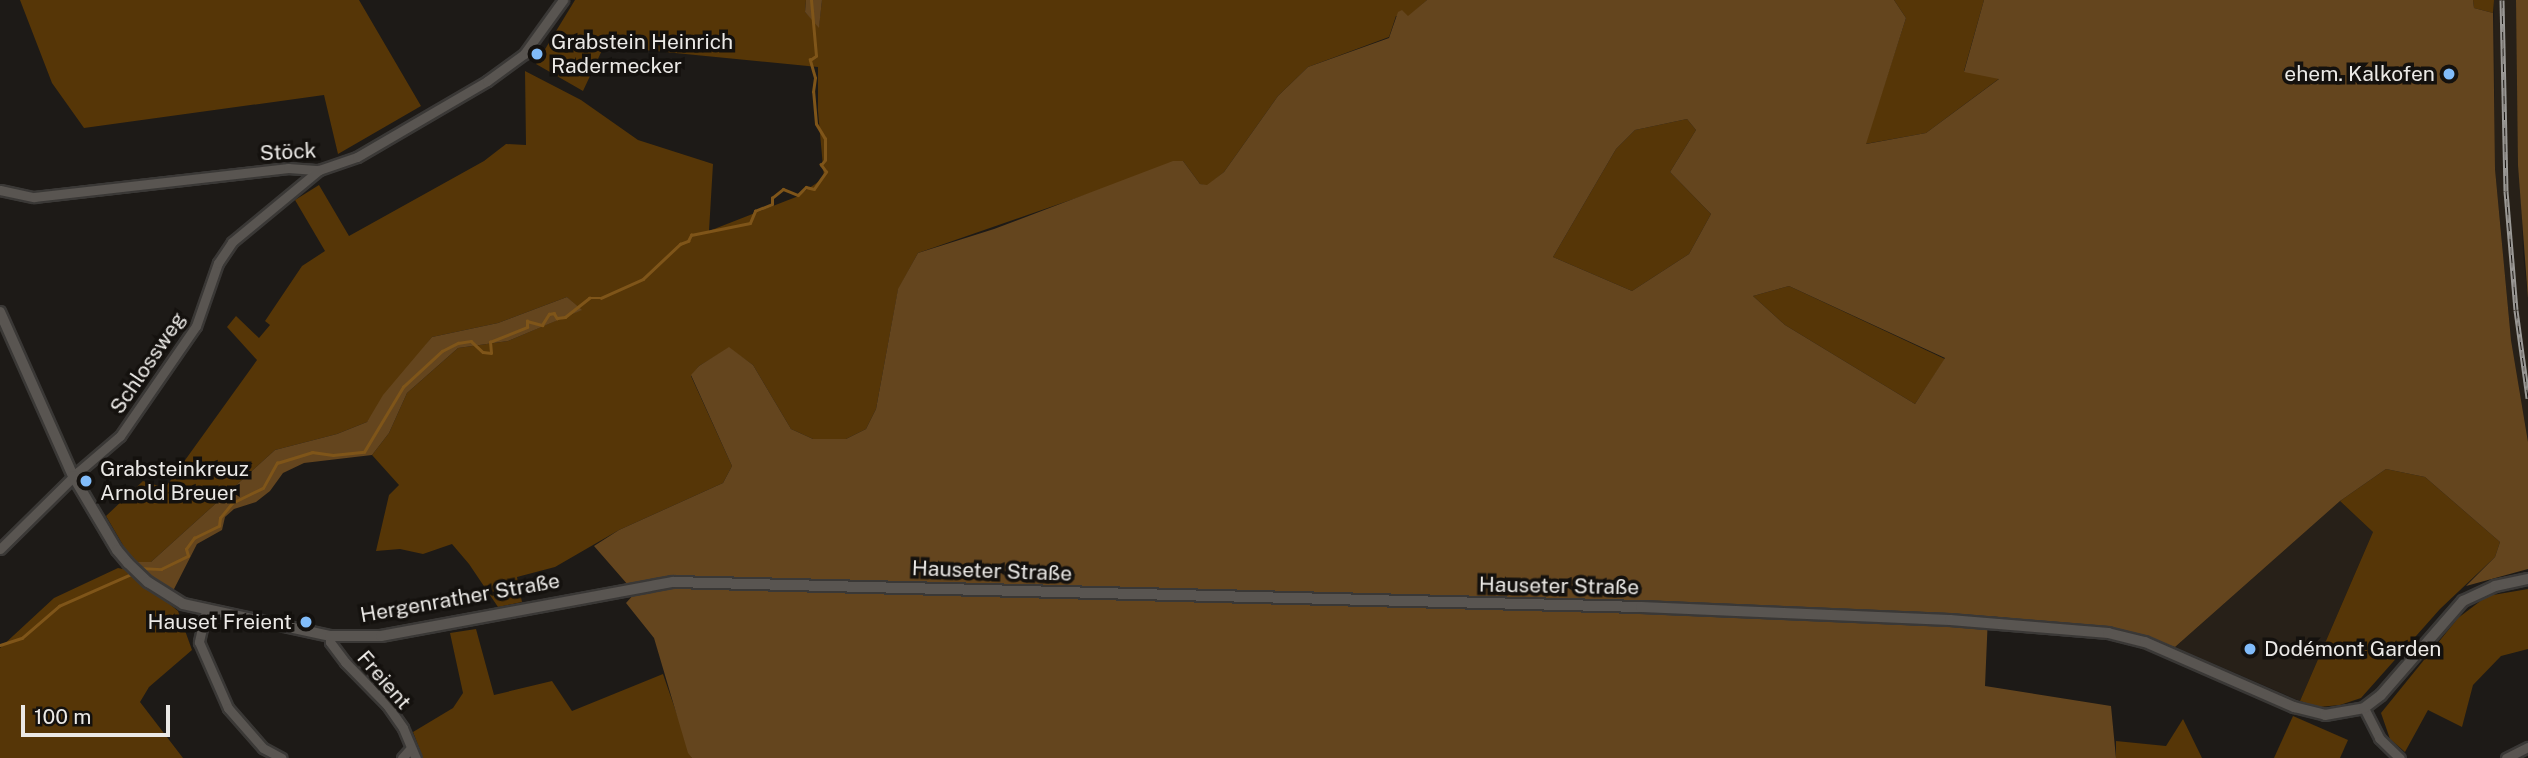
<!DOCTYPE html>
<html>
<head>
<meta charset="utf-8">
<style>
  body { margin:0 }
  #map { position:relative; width:2528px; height:758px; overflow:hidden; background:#1d1a17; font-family:"Public Sans",sans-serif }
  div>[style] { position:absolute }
  .built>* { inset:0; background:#272018 }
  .green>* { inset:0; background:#563607 }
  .forest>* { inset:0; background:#64451e }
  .stream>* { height:2.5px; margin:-1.25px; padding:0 1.25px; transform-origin:1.25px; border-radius:1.25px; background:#7f5519 }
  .roads { filter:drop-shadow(2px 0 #3a3836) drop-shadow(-2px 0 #3a3836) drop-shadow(0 2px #3a3836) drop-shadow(0 -2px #3a3836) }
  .minor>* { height:9px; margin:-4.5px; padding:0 4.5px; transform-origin:4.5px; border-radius:4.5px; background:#595551 }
  .tertiary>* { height:10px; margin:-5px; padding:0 5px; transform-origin:5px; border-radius:5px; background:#595551 }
  .rail>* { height:5px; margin-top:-2.5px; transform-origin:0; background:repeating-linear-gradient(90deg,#14110e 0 8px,#9b9996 0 16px); box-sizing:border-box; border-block:2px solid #9b9996 }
  .dots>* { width:19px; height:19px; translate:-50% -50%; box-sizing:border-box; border:4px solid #14110e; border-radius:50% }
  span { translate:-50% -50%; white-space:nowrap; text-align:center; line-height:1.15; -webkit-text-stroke:7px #14110e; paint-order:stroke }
  .poi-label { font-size:21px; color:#ebe9e6 }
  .left { translate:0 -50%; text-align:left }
  .right { translate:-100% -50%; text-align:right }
  .street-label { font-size:21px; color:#ebe9e6 }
  .scale { position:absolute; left:21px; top:705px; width:149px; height:32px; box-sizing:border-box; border:4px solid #ebe9e6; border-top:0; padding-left:9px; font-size:21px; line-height:24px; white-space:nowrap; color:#ebe9e6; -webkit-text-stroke:5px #14110e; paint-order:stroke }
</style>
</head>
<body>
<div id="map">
  <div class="built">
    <div style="clip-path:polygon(2494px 0,2516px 0,2523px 253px,2528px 299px,2528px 442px,2511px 340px,2495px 169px)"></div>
    <div style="clip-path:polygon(2340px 501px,2373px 532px,2300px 701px,2175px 647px)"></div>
  </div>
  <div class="green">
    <div style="clip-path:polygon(20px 0,359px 0,421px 106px,338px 154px,324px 95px,84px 128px,52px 83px)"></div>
    <div style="clip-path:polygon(575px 0,806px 0,805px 12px,819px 26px,822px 0,1427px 0,1408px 17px,1396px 16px,1389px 37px,1308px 67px,1278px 96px,1224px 172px,1207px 186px,1200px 184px,1183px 161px,918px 253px,898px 290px,876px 409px,866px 429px,846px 439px,813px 439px,791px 429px,753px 365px,729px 348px,699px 366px,691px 376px,732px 466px,723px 483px,619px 530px,555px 567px,517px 577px,522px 602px,498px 607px,469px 564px,452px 544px,423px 554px,400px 549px,376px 551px,389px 495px,399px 485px,372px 455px,389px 433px,407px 393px,458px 348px,508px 341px,581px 310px,567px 297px,498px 323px,432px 337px,367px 422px,337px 434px,275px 450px,151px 562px,137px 562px,127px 552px,106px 516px,143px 481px,165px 488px,257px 360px,227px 327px,236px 316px,259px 338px,270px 325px,265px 321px,302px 266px,325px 251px,295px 200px,319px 185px,349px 236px,484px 161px,506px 144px,526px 145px,525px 71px,581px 100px,638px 140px,713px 164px,709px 231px,796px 197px,824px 178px,818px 111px,818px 67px,604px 46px,583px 91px,536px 64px)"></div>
    <div style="clip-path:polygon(1894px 0,1984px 0,1964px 71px,2000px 78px,1926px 133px,1865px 144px,1906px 18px)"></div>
    <div style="clip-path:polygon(2473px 0,2494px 0,2493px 13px,2474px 8px)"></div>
    <div style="clip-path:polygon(1687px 119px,1696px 130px,1670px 172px,1711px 214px,1689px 254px,1632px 291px,1553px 257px,1616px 149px,1635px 130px)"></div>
    <div style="clip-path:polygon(1789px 286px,1945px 359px,1915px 404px,1785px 325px,1753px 296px)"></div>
    <div style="clip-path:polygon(2386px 469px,2425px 477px,2500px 542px,2495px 557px,2440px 609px,2361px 698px,2340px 705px,2319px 707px,2300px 701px,2373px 532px,2340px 501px)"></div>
    <div style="clip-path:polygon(118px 568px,128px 570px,178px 611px,192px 650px,149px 687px,140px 702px,183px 758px,0 758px,0 648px,54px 598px)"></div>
    <div style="clip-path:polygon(2528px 589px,2528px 649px,2501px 656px,2473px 685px,2462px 727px,2428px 710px,2405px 752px,2390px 739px,2381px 713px,2458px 618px,2487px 596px)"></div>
    <div style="clip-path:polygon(476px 629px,494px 695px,552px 681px,572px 711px,663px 674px,692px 758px,423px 758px,413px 732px,453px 708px,463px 693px,450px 633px)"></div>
    <div style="clip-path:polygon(2293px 716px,2348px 740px,2340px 758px,2274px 758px)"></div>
    <div style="clip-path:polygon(2183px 719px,2202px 758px,2116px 758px,2116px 741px,2166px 746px)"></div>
  </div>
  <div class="forest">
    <div style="clip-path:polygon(806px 0,822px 0,819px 28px,805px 12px)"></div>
    <div style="clip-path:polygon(evenodd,1427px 0,1894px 0,1906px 18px,1866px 144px,1926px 133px,1999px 79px,1964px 72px,1984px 0,2473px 0,2474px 8px,2493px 13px,2495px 169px,2511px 340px,2528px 442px,2528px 569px,2466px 586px,2495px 557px,2500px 542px,2425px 477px,2386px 469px,2340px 501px,2175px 647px,2118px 629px,1988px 616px,1985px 686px,2111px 706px,2116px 758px,692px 758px,688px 753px,654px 638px,626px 603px,635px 593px,594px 546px,619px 530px,723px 483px,732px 466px,691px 375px,699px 366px,729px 347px,753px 365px,791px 429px,813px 439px,846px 439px,866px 429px,876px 409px,898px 289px,918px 253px,994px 229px,1173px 161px,1183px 161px,1200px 184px,1207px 185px,1224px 172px,1278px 96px,1308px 67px,1389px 38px,1398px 12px,1402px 10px,1408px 16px,1427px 0,1687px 119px,1696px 130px,1670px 172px,1711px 214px,1689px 254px,1632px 291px,1553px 257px,1616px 149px,1635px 130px,1687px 119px,1427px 0,1789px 286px,1945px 358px,1915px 404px,1785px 325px,1753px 296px,1789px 286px)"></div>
    <div style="clip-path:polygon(2516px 0,2528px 0,2528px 299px,2518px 165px)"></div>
    <div style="clip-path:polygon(567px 297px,582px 310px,508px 341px,458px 348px,407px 393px,389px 433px,372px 455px,304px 463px,283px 473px,270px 491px,256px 502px,234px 509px,225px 517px,222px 530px,197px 544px,173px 591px,154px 580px,137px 562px,151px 562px,275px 450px,337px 434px,367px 422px,383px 395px,432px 337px,498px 323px)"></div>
  </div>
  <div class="stream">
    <div style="left:140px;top:568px;width:21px;rotate:3deg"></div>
    <div style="left:161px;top:569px;width:30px;rotate:-26deg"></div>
    <div style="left:188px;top:556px;width:7px;rotate:-106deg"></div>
    <div style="left:186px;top:549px;width:14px;rotate:-54deg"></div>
    <div style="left:194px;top:538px;width:28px;rotate:-26deg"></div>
    <div style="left:219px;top:526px;width:8px;rotate:-83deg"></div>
    <div style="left:220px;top:518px;width:19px;rotate:-51deg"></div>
    <div style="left:232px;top:503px;width:34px;rotate:-26deg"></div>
    <div style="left:263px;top:488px;width:29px;rotate:-61deg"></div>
    <div style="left:277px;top:463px;width:37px;rotate:-17deg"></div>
    <div style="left:312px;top:452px;width:21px;rotate:8deg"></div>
    <div style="left:333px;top:455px;width:31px;rotate:-6deg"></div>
    <div style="left:364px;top:452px;width:76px;rotate:-59deg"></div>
    <div style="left:403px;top:387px;width:53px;rotate:-42.7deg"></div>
    <div style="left:442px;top:351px;width:18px;rotate:-27deg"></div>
    <div style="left:458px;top:343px;width:13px;rotate:-9deg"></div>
    <div style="left:471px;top:341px;width:16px;rotate:43deg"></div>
    <div style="left:483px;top:352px;width:8px;rotate:7deg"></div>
    <div style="left:491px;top:353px;width:11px;rotate:-95deg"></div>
    <div style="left:490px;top:342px;width:40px;rotate:-22deg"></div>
    <div style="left:527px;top:327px;width:6px;rotate:-90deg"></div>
    <div style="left:527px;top:321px;width:16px;rotate:15deg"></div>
    <div style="left:542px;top:325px;width:13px;rotate:-58deg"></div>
    <div style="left:549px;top:314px;width:5px;rotate:-11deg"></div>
    <div style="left:554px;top:313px;width:6px;rotate:59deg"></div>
    <div style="left:557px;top:318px;width:8px;rotate:-7deg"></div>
    <div style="left:565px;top:317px;width:31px;rotate:-38deg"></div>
    <div style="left:589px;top:298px;width:12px"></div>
    <div style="left:601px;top:298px;width:46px;rotate:-24.3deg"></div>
    <div style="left:643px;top:279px;width:51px;rotate:-43.4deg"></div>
    <div style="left:680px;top:244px;width:9px;rotate:-21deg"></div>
    <div style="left:688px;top:241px;width:7px;rotate:-63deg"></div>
    <div style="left:691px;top:235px;width:60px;rotate:-11.5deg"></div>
    <div style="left:750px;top:223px;width:13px;rotate:-67deg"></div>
    <div style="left:755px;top:211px;width:18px;rotate:-22deg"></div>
    <div style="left:772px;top:204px;width:6px;rotate:-90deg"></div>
    <div style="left:772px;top:198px;width:14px;rotate:-39deg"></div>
    <div style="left:783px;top:189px;width:16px;rotate:22deg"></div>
    <div style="left:798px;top:195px;width:11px;rotate:-45deg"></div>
    <div style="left:806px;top:187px;width:8px;rotate:14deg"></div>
    <div style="left:814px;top:189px;width:21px;rotate:-55deg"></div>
    <div style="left:826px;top:172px;width:9px;rotate:-126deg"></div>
    <div style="left:821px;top:165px;width:6px;rotate:-51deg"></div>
    <div style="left:825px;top:160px;width:21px;rotate:-90deg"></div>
    <div style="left:825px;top:139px;width:17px;rotate:-121deg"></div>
    <div style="left:816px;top:124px;width:32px;rotate:-95deg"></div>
    <div style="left:813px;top:92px;width:14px;rotate:-82deg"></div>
    <div style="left:815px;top:78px;width:19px;rotate:-106deg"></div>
    <div style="left:810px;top:60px;width:7px;rotate:-34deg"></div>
    <div style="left:816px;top:56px;width:56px;rotate:-95.1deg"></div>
    <div style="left:0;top:645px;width:23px;rotate:-18deg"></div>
    <div style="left:22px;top:638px;width:49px;rotate:-40.9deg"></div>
    <div style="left:59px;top:606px;width:77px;rotate:-23.9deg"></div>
  </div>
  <div class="roads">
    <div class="minor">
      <div style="left:0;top:190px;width:35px;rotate:12deg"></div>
      <div style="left:34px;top:197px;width:256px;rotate:-6.5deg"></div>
      <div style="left:288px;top:168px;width:31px;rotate:4deg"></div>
      <div style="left:319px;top:170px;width:40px;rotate:-18.9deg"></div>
      <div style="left:357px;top:157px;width:151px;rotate:-30.3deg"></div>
      <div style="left:487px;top:81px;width:46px;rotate:-36.1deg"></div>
      <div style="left:524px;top:54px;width:67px;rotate:-54.2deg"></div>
      <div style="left:0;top:549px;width:110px;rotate:-44.6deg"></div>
      <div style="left:78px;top:472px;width:55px;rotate:-40.6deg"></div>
      <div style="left:120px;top:436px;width:134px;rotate:-55.4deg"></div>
      <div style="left:196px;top:326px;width:67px;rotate:-70.8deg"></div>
      <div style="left:218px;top:263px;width:25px;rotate:-56deg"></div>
      <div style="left:232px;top:242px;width:113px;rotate:-39.6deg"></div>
      <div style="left:206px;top:611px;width:32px;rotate:103deg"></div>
      <div style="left:199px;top:642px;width:72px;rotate:66.3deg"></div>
      <div style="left:228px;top:708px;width:53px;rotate:48.8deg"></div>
      <div style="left:263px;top:748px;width:21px;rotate:28deg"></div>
      <div style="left:330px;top:636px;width:6px;rotate:90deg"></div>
      <div style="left:330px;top:642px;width:25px;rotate:53deg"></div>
      <div style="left:345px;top:662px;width:60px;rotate:45.7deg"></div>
      <div style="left:387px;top:705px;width:28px;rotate:55deg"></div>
      <div style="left:403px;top:728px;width:33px;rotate:67deg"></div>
      <div style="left:2364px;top:708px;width:34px;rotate:63deg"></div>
      <div style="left:2379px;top:738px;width:29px;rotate:44deg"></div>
      <div style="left:402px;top:758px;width:13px;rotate:-48deg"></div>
      <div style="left:2506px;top:758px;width:25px;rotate:-27deg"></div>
    </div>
    <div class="tertiary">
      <div style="left:0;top:312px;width:180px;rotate:66deg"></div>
      <div style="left:73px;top:476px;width:86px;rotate:59.3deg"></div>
      <div style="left:117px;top:550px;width:17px;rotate:50deg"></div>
      <div style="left:128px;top:563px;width:28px;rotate:44deg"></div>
      <div style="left:148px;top:582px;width:41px;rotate:32.2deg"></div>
      <div style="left:183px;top:604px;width:150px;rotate:12.3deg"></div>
      <div style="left:330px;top:636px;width:51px"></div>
      <div style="left:381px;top:636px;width:297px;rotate:-10.5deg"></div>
      <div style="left:673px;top:582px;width:968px;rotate:1.48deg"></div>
      <div style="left:1641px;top:607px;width:309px;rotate:2.4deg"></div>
      <div style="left:1950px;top:620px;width:159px;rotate:4.7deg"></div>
      <div style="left:2108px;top:633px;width:38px;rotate:14deg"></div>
      <div style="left:2145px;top:642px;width:163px;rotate:23.6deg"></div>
      <div style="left:2294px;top:707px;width:32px;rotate:14deg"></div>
      <div style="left:2325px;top:715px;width:40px;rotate:-10deg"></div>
      <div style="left:2364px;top:708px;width:21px;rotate:-37deg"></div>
      <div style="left:2381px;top:695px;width:125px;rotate:-48.9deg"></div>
      <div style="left:2463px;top:601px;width:35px;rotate:-25deg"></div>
      <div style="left:2495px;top:586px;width:34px;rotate:-12deg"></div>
    </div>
  </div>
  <div class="rail">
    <div style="left:2502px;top:0;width:191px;rotate:88.8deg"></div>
    <div style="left:2506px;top:191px;width:119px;rotate:85.2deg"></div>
    <div style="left:2516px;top:310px;width:89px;rotate:82.2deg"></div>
  </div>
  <div class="dots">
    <div style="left:537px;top:54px;background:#81bcfa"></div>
    <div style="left:2449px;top:74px;background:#81bcfa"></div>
    <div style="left:86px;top:481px;background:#81bcfa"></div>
    <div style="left:306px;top:622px;background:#81bcfa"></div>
    <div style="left:2250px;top:649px;background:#81bcfa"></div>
  </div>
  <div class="poi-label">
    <span class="left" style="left:551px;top:54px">Grabstein Heinrich<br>Radermecker</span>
    <span class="right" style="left:2435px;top:74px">ehem. Kalkofen</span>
    <span class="left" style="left:100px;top:481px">Grabsteinkreuz<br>Arnold Breuer</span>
    <span class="right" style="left:292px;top:622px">Hauset Freient</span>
    <span class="left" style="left:2264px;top:649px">Dodémont Garden</span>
  </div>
  <div class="street-label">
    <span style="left:288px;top:152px;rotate:-3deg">Stöck</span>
    <span style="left:148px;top:363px;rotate:-56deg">Schlossweg</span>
    <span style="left:992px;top:571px;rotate:2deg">Hauseter Straße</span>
    <span style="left:1559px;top:586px;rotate:1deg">Hauseter Straße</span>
    <span style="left:460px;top:598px;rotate:-10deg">Hergenrather Straße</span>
    <span style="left:384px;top:680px;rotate:49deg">Freient</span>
  </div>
  <div class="scale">100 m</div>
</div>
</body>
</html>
